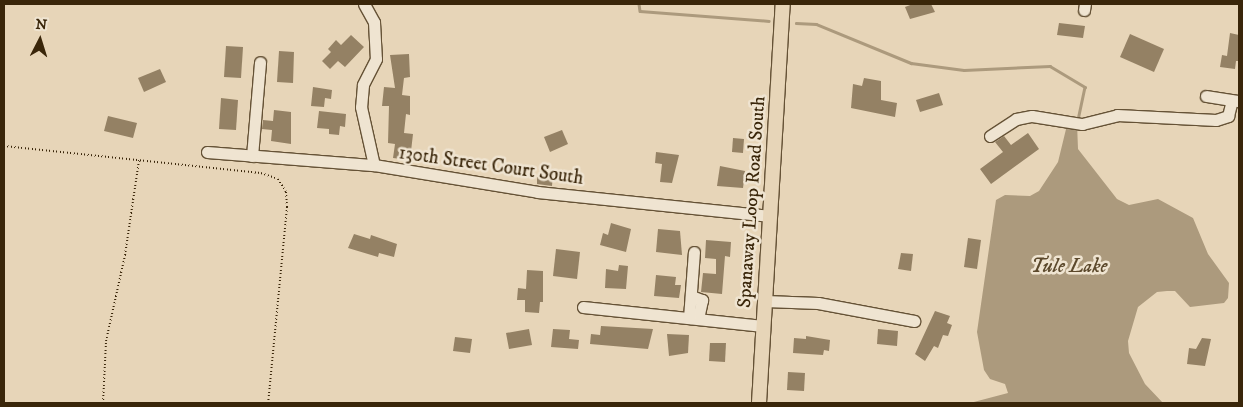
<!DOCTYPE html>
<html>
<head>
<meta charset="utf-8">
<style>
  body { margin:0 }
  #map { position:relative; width:1243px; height:407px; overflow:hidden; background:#e7d5b8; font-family:"IM FELL DW Pica",serif }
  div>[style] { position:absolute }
  .water>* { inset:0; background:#ac9a7d }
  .stream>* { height:2.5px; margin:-1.25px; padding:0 1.25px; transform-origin:1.25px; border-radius:1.25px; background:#ac9a7d }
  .building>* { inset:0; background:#948164 }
  .path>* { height:2px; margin-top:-1px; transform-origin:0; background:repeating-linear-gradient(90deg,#3a260a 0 1px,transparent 0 3.5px) }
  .roads { filter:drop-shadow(1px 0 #655236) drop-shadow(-1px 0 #655236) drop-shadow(0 1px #655236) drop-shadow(0 -1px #655236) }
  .minor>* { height:11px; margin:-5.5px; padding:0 5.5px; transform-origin:5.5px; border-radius:5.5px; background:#efe4d1 }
  .major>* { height:14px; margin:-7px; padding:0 7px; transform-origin:7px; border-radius:7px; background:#e7d5b8 }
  span { translate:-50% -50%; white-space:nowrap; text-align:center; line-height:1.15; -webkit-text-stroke:5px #efe4d1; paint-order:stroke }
  .street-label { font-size:19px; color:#3a260a }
  .water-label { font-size:20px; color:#5c492c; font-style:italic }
  .frame { position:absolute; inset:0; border:5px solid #3a260a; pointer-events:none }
  .north { position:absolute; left:15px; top:15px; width:50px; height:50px; -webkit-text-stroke:4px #efe4d1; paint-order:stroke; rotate:5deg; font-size:14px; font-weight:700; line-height:20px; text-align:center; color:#3a260a }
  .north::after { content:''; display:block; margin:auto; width:18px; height:22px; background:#3a260a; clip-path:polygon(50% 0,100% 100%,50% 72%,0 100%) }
</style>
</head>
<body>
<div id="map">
  <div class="water">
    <div style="clip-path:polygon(1077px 123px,1078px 149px,1117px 199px,1129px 205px,1158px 199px,1193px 218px,1208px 254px,1229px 283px,1228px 298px,1224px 303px,1190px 307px,1175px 291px,1167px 291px,1157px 292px,1138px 307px,1128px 341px,1129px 353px,1145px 384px,1163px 403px,970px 403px,1008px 393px,1005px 384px,990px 379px,984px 370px,977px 332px,996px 200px,1005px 195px,1030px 196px,1039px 191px,1058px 162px,1067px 125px)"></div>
  </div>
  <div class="stream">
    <div style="left:639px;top:4px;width:7px;rotate:82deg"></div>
    <div style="left:640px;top:11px;width:129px;rotate:4.4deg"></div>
    <div style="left:796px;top:23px;width:20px;rotate:3deg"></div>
    <div style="left:816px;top:24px;width:103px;rotate:22.3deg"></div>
    <div style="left:911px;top:63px;width:53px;rotate:7.5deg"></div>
    <div style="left:964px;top:70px;width:86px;rotate:-2.7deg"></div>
    <div style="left:1050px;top:66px;width:41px;rotate:31deg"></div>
    <div style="left:1085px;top:87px;width:33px;rotate:102deg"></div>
  </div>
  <div class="building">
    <div style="clip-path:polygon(913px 4px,931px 4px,935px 12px,910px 19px,905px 7px)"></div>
    <div style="clip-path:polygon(1059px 23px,1085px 26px,1083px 38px,1057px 35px)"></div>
    <div style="clip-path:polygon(1230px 33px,1239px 35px,1239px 61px,1236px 61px,1235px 69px,1220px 67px,1222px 55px,1227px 56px)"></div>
    <div style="clip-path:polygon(1130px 34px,1164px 49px,1154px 72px,1120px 57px)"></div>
    <div style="clip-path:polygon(351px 35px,364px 47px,345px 67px,338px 61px,330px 69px,322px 61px,331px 52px,328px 49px,336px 40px,341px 45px)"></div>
    <div style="clip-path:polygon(226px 46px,243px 47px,241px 78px,224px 77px)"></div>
    <div style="clip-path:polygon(279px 51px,294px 52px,293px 83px,277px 82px)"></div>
    <div style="clip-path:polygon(409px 54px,410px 77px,404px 78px,402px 95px,410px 96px,410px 115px,406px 114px,404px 133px,413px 134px,410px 160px,393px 158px,395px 144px,388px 143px,389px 106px,382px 106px,384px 87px,395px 88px,390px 55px)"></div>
    <div style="clip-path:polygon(160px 69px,166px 82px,144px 92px,138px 78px)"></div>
    <div style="clip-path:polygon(864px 78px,881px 81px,881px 100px,897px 103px,895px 117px,851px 108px,853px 84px,862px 86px)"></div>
    <div style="clip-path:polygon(313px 87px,332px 90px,331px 99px,325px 98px,324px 107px,311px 106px)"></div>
    <div style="clip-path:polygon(939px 93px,943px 105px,920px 112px,916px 100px)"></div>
    <div style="clip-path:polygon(221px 98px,238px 100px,236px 130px,219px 129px)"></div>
    <div style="clip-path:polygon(274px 110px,291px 112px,291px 144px,271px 141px,272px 130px,262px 129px,263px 120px,273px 121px)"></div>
    <div style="clip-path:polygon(319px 111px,346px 114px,345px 127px,340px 126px,339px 135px,329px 134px,329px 129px,317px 128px)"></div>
    <div style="clip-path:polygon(108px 116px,137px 123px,133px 138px,104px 131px)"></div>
    <div style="clip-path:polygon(562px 130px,568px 144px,550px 152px,544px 137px)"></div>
    <div style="clip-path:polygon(1028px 133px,1039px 149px,991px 184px,980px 169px,1003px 152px,995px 142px,1004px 136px,1011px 145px)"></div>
    <div style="clip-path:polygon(733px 138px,744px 139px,743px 153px,732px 152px)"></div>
    <div style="clip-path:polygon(656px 152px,679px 155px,672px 183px,660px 182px,662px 164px,655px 163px)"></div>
    <div style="clip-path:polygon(720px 166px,745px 171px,743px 188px,717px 186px)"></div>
    <div style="clip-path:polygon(542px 173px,553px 174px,552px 186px,537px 184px,537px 177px,542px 177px)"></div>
    <div style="clip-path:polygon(611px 223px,631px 229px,626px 252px,600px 245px,603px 233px,608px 235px)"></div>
    <div style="clip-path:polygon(658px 229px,680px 231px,682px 255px,656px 252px)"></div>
    <div style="clip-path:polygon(354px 234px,370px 239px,371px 235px,397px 244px,394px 257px,379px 253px,378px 257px,348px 248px)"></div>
    <div style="clip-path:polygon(968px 238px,981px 240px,977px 269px,964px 267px)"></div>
    <div style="clip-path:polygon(706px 240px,731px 242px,730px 257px,725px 256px,722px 294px,701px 292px,703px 273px,716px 274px,716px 259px,705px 258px)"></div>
    <div style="clip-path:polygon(556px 249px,580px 252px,577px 279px,553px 276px)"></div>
    <div style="clip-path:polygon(901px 253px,913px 254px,911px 271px,898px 269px)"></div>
    <div style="clip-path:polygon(619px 265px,628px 266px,626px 289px,605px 288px,606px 269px,618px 271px)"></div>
    <div style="clip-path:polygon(527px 270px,543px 271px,543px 302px,540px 302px,539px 313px,525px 312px,525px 300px,517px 300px,518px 288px,526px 289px)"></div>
    <div style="clip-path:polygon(656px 275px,676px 277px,675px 285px,681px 285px,679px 298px,654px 296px)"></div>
    <div style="clip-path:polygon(935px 311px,950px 316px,947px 323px,952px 325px,948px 336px,943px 335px,938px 348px,934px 346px,925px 361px,915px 354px)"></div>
    <div style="clip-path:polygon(601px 326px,653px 329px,648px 349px,590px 344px,591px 334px,600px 335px)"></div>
    <div style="clip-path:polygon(529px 329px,532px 345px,509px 349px,506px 333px)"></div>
    <div style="clip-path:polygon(553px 329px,570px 330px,569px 339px,579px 340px,578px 349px,551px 347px)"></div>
    <div style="clip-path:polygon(878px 329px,898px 331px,897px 346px,877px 344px)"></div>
    <div style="clip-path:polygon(667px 334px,689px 335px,688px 353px,669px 356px)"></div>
    <div style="clip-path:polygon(806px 336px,830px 340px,829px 351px,824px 350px,823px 355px,793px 353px,794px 338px,806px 339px)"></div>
    <div style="clip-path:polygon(455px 337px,472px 339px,470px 353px,453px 351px)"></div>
    <div style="clip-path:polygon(1202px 338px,1211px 339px,1205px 366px,1187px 364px,1189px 348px,1196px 349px)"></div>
    <div style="clip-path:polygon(710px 343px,726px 343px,725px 362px,709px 361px)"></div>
    <div style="clip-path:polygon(788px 372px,805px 373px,804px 391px,787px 390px)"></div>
  </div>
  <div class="path">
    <div style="left:4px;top:146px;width:258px;rotate:6deg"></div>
    <div style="left:261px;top:173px;width:18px;rotate:19deg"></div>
    <div style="left:278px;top:179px;width:15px;rotate:58deg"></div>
    <div style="left:286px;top:192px;width:15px;rotate:86deg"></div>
    <div style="left:287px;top:207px;width:197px;rotate:95.5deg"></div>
    <div style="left:103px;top:403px;width:62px;rotate:-87.2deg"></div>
    <div style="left:106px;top:341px;width:88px;rotate:-77.5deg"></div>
    <div style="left:125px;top:255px;width:96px;rotate:-81.6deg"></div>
  </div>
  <div class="roads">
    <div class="minor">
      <div style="left:364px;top:4px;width:21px;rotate:61deg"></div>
      <div style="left:374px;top:22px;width:37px;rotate:87deg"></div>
      <div style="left:376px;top:59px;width:29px;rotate:117deg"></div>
      <div style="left:363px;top:85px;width:22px;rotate:95deg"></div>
      <div style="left:361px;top:107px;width:59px;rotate:77.4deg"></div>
      <div style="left:1084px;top:10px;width:6px;rotate:-81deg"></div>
      <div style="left:1206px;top:96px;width:33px;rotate:9deg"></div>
      <div style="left:990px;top:136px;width:31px;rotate:-33deg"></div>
      <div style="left:1016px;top:119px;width:16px;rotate:-11deg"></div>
      <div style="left:1032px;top:116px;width:51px;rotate:9.1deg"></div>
      <div style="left:1082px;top:124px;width:36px;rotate:-14deg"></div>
      <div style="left:1117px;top:115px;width:99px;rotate:2.9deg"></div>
      <div style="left:1216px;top:120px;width:13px;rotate:-18deg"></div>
      <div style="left:1228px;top:116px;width:16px;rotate:-76deg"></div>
      <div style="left:207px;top:152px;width:168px;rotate:4.5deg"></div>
      <div style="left:374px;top:165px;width:166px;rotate:9.3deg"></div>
      <div style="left:538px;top:192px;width:233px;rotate:5.9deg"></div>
      <div style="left:252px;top:156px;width:94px;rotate:-85.1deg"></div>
      <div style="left:691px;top:296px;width:12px;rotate:20deg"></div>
      <div style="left:702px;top:300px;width:19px;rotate:102deg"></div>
      <div style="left:765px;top:301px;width:53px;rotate:2.2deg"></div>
      <div style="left:818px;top:303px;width:98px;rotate:10.6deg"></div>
      <div style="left:583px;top:307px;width:181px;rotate:6deg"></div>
      <div style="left:689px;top:318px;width:66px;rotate:-85.7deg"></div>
    </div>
    <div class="major">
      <div style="left:759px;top:403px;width:400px;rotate:-86.6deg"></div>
    </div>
  </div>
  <div class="street-label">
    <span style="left:491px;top:166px;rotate:8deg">130th Street Court South</span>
    <span style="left:752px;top:202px;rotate:-86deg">Spanaway Loop Road South</span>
  </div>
  <div class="water-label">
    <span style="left:1069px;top:266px">Tule Lake</span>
  </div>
  <div class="frame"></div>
  <div class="north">N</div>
</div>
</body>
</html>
